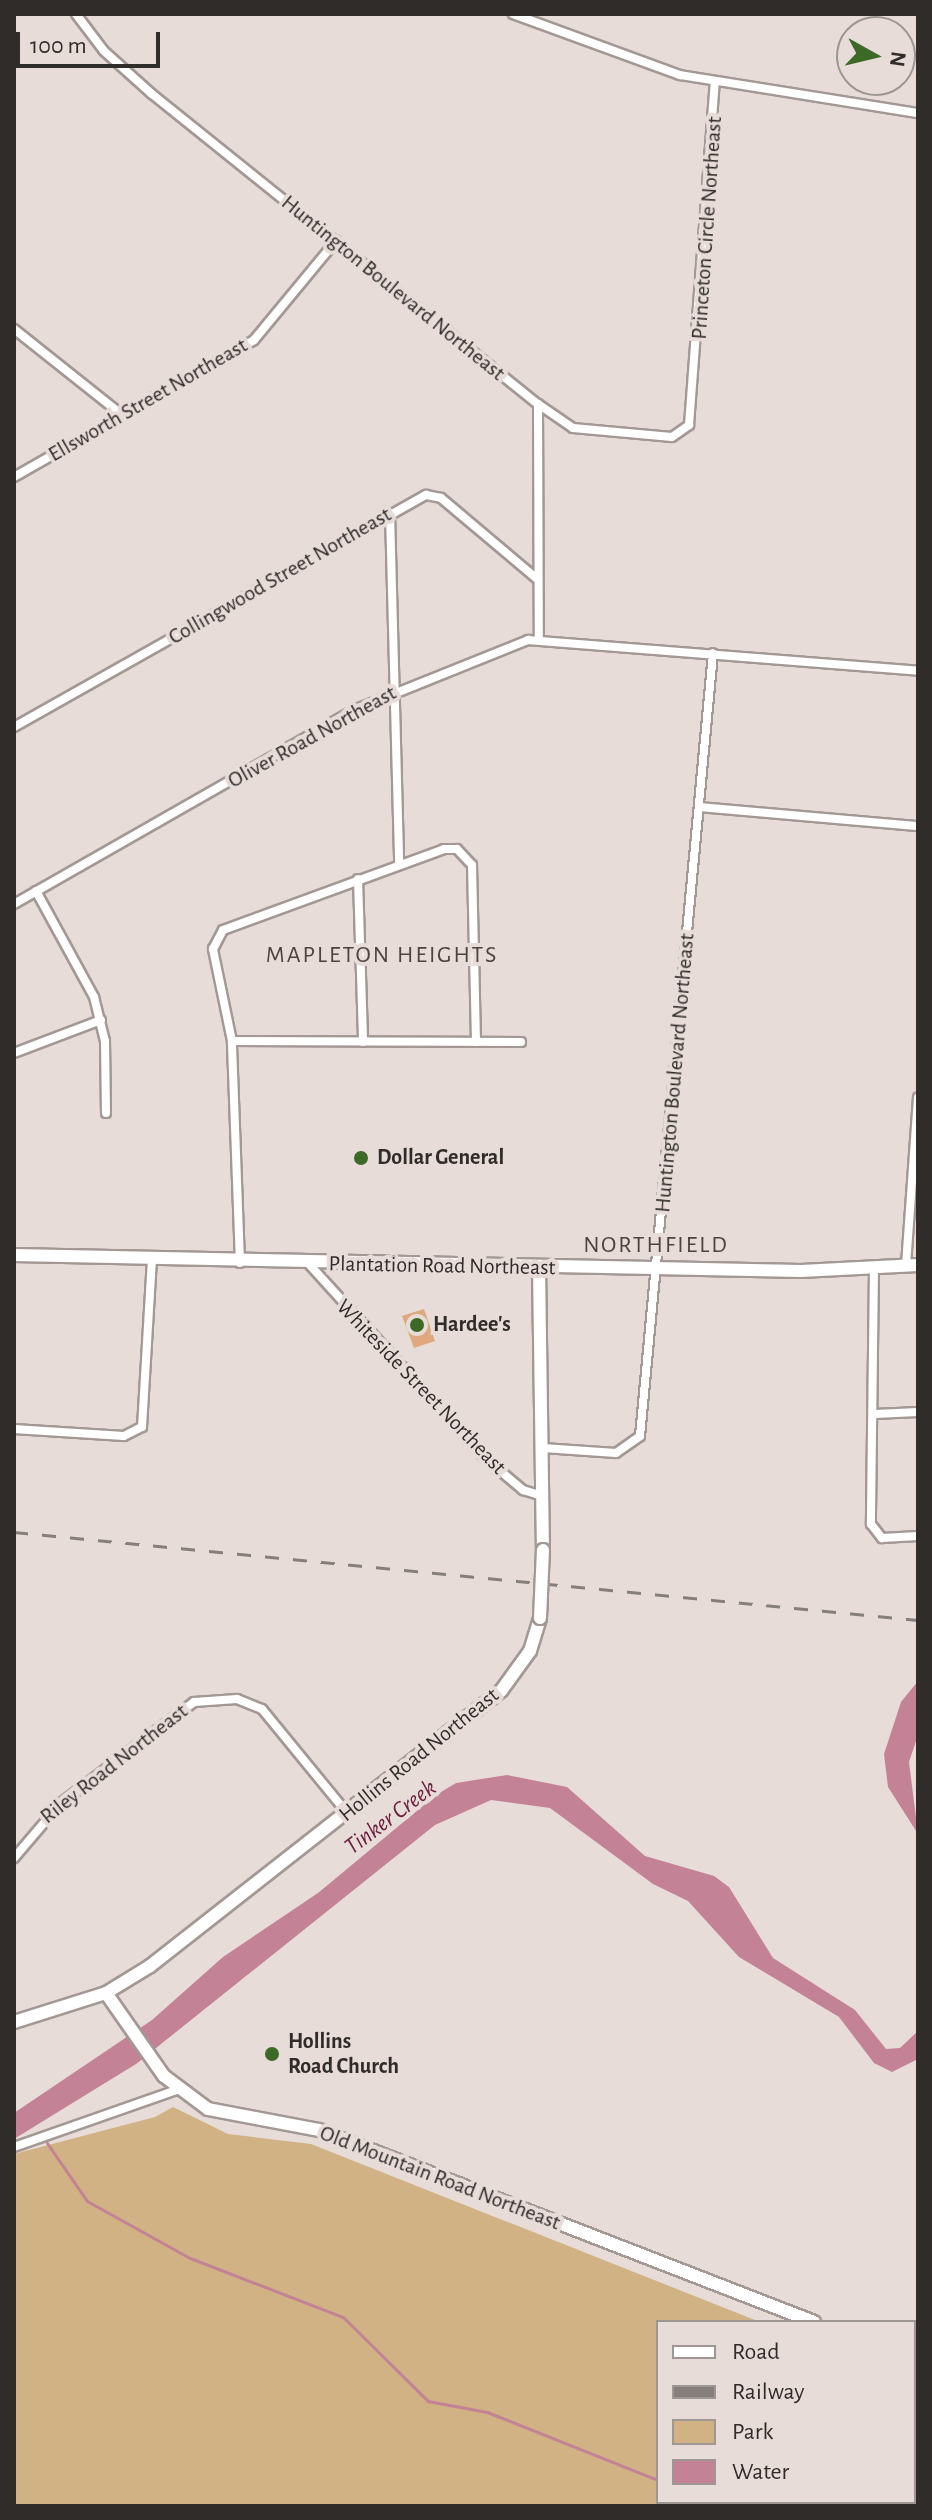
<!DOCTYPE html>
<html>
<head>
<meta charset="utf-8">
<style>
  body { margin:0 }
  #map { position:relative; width:932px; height:2520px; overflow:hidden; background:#e7dcd8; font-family:"Alegreya Sans",sans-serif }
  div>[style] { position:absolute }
  .green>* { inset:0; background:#d1b284 }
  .water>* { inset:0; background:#c48296 }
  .stream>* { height:3px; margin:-1.5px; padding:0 1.5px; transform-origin:1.5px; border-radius:1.5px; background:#c48296 }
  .building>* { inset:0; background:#dfa87e }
  .roads { filter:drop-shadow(2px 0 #a39894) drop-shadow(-2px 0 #a39894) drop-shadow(0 2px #a39894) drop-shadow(0 -2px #a39894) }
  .street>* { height:8px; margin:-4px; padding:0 4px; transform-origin:4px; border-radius:4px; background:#fff }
  .secondary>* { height:12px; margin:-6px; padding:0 6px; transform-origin:6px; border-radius:6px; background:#fff }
  .rail>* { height:3px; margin-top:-1.5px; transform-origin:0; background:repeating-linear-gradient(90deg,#857e7b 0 14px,transparent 0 28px) }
  .bridges { filter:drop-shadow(2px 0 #a39894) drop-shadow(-2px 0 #a39894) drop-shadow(0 2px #a39894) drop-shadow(0 -2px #a39894) }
  .secondary-bridge>* { height:12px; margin:-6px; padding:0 6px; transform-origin:6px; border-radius:6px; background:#fff }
  .dots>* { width:22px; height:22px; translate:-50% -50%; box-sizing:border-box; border:4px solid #e7dcd8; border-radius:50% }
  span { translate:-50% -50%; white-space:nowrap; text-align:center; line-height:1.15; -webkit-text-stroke:8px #e7dcd8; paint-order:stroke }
  .street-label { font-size:22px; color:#302c2a }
  .poi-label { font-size:22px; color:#302c2a; font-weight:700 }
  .left { translate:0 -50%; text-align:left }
  .neighbourhood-label { font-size:24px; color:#4d4441; letter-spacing:2px }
  .water-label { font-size:24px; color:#6f2040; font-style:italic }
  .frame { position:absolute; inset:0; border:16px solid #302c2a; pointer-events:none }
  .legend { position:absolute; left:656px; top:2320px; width:260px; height:184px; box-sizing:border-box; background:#e7dcd8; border:2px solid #9e9692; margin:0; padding:10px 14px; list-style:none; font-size:24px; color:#302c2a }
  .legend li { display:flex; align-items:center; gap:16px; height:40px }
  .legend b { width:40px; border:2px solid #9e9692 }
  .north { position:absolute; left:836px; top:16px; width:80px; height:80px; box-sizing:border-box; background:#e7dcd8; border:2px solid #9e9692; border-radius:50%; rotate:98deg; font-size:22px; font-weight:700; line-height:32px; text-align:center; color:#302c2a }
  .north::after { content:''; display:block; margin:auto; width:28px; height:36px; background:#3d6927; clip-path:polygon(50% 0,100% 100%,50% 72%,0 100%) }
  .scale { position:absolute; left:16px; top:32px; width:144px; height:36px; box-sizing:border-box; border:4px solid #302c2a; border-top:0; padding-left:10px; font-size:24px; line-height:28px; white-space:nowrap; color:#302c2a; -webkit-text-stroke:6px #e7dcd8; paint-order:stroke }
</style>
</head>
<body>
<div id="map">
  <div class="green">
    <div style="clip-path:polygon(173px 2107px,228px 2134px,311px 2144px,760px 2322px,658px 2322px,658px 2502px,914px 2502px,914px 2373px,918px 2506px,14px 2506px,14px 2154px,155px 2117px)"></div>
  </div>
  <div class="water">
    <div style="clip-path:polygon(918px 1681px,918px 1735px,909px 1762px,918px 1834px,888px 1787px,884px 1754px,901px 1702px)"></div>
    <div style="clip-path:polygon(507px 1775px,567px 1787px,645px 1856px,714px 1876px,729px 1887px,773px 1958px,855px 2010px,886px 2049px,900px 2048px,918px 2031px,918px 2059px,892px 2072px,874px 2063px,839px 2017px,739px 1957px,688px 1901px,653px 1884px,550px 1808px,491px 1800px,435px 1825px,136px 2064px,14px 2139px,14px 2113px,152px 2020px,223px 1957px,318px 1893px,436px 1795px,456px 1783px)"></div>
  </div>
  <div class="stream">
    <div style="left:47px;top:2143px;width:70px;rotate:55.4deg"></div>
    <div style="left:87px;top:2201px;width:118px;rotate:29deg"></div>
    <div style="left:190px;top:2258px;width:164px;rotate:21.1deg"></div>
    <div style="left:343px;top:2317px;width:120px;rotate:44.7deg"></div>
    <div style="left:428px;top:2401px;width:60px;rotate:10.6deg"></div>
    <div style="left:487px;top:2412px;width:184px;rotate:21.7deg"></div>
    <div style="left:705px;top:2502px;width:10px;rotate:24deg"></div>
  </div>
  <div class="building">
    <div style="clip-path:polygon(424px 1309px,435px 1341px,414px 1348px,402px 1316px)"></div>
  </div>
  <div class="roads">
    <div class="street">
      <div style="left:76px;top:14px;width:46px;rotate:52.9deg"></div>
      <div style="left:104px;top:51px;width:64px;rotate:41.9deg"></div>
      <div style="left:152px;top:94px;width:495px;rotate:38.8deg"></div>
      <div style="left:538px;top:404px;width:234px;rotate:89.8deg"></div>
      <div style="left:513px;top:14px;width:178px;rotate:20.1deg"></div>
      <div style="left:680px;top:75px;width:241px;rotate:9.1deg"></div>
      <div style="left:14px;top:329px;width:138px;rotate:38.5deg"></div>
      <div style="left:538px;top:404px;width:42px;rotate:34.4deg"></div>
      <div style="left:573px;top:428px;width:99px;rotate:5.2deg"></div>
      <div style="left:672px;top:437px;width:21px;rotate:-35deg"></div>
      <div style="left:689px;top:425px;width:345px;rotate:-85.7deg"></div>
      <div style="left:14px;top:477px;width:276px;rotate:-29.7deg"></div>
      <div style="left:254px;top:340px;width:129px;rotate:-50.4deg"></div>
      <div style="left:390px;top:513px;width:351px;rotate:88.5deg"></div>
      <div style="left:14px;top:727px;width:473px;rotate:-29.4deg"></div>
      <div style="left:426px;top:495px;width:15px;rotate:11deg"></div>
      <div style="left:441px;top:498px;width:124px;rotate:40.1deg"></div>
      <div style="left:700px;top:807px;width:219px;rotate:5deg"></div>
      <div style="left:358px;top:879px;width:163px;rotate:88.2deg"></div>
      <div style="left:36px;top:891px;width:121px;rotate:61.3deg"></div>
      <div style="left:94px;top:997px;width:45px;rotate:76deg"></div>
      <div style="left:105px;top:1041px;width:72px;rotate:89.2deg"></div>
      <div style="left:14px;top:904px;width:391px;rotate:-29.7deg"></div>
      <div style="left:354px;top:710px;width:188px;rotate:-21.9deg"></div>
      <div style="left:528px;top:640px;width:391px;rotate:4.5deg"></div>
      <div style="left:232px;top:1041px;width:289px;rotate:0.2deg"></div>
      <div style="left:14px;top:1053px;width:93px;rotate:-20.8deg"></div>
      <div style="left:240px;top:1263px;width:222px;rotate:-92.1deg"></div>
      <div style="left:232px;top:1041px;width:94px;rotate:-101.7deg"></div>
      <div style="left:213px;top:949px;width:21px;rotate:-62deg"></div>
      <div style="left:223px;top:930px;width:235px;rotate:-20.1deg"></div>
      <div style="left:444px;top:849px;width:13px"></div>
      <div style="left:457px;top:849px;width:22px;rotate:47deg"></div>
      <div style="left:472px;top:865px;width:177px;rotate:88.7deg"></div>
      <div style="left:308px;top:1263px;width:263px;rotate:47.8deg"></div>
      <div style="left:485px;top:1458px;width:50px;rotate:40.1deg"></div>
      <div style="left:523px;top:1490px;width:21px;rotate:17deg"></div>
      <div style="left:906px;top:1265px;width:168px;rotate:-85.9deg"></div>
      <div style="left:874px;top:1268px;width:256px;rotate:90.7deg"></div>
      <div style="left:871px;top:1524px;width:18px;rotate:52deg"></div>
      <div style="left:882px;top:1538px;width:36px;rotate:-3deg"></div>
      <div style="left:875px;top:1414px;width:43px;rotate:-2.7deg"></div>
      <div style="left:14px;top:1429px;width:110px;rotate:3.6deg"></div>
      <div style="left:124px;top:1436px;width:20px;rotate:-27deg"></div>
      <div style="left:142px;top:1427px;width:167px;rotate:-86.6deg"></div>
      <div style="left:543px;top:1448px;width:73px;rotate:3.9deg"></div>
      <div style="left:616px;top:1453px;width:29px;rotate:-35deg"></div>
      <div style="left:640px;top:1436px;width:786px;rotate:-84.67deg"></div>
      <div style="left:14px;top:1858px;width:72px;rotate:-49.5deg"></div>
      <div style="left:61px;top:1803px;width:167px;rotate:-37.2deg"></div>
      <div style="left:194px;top:1702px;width:43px;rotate:-4deg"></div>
      <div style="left:237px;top:1699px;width:27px;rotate:22deg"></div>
      <div style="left:262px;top:1709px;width:134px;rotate:50.7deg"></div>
      <div style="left:14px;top:2147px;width:173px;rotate:-19.3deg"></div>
    </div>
    <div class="secondary">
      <div style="left:14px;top:1255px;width:787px;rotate:1.16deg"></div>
      <div style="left:801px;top:1271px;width:117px;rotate:-2.9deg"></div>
      <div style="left:539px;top:1267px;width:283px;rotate:89.2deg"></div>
      <div style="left:106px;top:1993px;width:101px;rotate:55.1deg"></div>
      <div style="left:164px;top:2076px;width:55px;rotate:36.9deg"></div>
      <div style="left:208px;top:2109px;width:113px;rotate:10.7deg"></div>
      <div style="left:319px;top:2130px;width:531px;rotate:21.2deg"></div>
      <div style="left:14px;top:2022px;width:96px;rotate:-17.5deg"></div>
      <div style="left:106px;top:1993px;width:52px;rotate:-31.5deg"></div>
      <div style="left:150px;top:1966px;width:446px;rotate:-38.1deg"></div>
      <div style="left:501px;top:1691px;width:49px;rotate:-54.1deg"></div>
      <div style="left:530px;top:1651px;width:34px;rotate:-73deg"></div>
      <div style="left:914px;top:2355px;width:4px;rotate:27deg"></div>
    </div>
  </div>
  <div class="rail">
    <div style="left:14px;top:1532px;width:908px;rotate:5.56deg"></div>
  </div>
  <div class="bridges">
    <div class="secondary-bridge">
      <div style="left:540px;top:1618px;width:68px;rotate:-87.5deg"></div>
    </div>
  </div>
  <div class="dots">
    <div style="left:361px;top:1158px;background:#3d6927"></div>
    <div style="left:417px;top:1325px;background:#3d6927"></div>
    <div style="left:272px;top:2054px;background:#3d6927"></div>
  </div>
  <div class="street-label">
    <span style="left:707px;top:228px;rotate:-86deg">Princeton Circle Northeast</span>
    <span style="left:393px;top:288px;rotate:39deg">Huntington Boulevard Northeast</span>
    <span style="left:148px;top:400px;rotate:-30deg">Ellsworth Street Northeast</span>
    <span style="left:280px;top:576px;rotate:-30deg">Collingwood Street Northeast</span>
    <span style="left:312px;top:737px;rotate:-29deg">Oliver Road Northeast</span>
    <span style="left:675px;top:1073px;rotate:-85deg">Huntington Boulevard Northeast</span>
    <span style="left:442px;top:1266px;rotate:1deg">Plantation Road Northeast</span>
    <span style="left:421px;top:1387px;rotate:46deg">Whiteside Street Northeast</span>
    <span style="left:419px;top:1755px;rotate:-39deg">Hollins Road Northeast</span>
    <span style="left:114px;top:1764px;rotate:-38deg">Riley Road Northeast</span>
    <span style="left:440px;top:2178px;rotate:21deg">Old Mountain Road Northeast</span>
  </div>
  <div class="poi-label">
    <span class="left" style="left:377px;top:1158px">Dollar General</span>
    <span class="left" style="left:433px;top:1325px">Hardee's</span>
    <span class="left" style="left:288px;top:2054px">Hollins<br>Road Church</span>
  </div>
  <div class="neighbourhood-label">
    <span style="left:382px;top:956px">MAPLETON HEIGHTS</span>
    <span style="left:656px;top:1246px">NORTHFIELD</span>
  </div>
  <div class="water-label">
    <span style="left:391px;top:1818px;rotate:-37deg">Tinker Creek</span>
  </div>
  <div class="frame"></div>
  <ul class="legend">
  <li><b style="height:10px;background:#fff"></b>Road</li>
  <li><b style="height:10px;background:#857e7b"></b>Railway</li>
  <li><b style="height:22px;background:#d1b284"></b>Park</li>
  <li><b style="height:22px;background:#c48296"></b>Water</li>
  </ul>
  <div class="north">N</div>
  <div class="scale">100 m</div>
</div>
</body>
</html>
